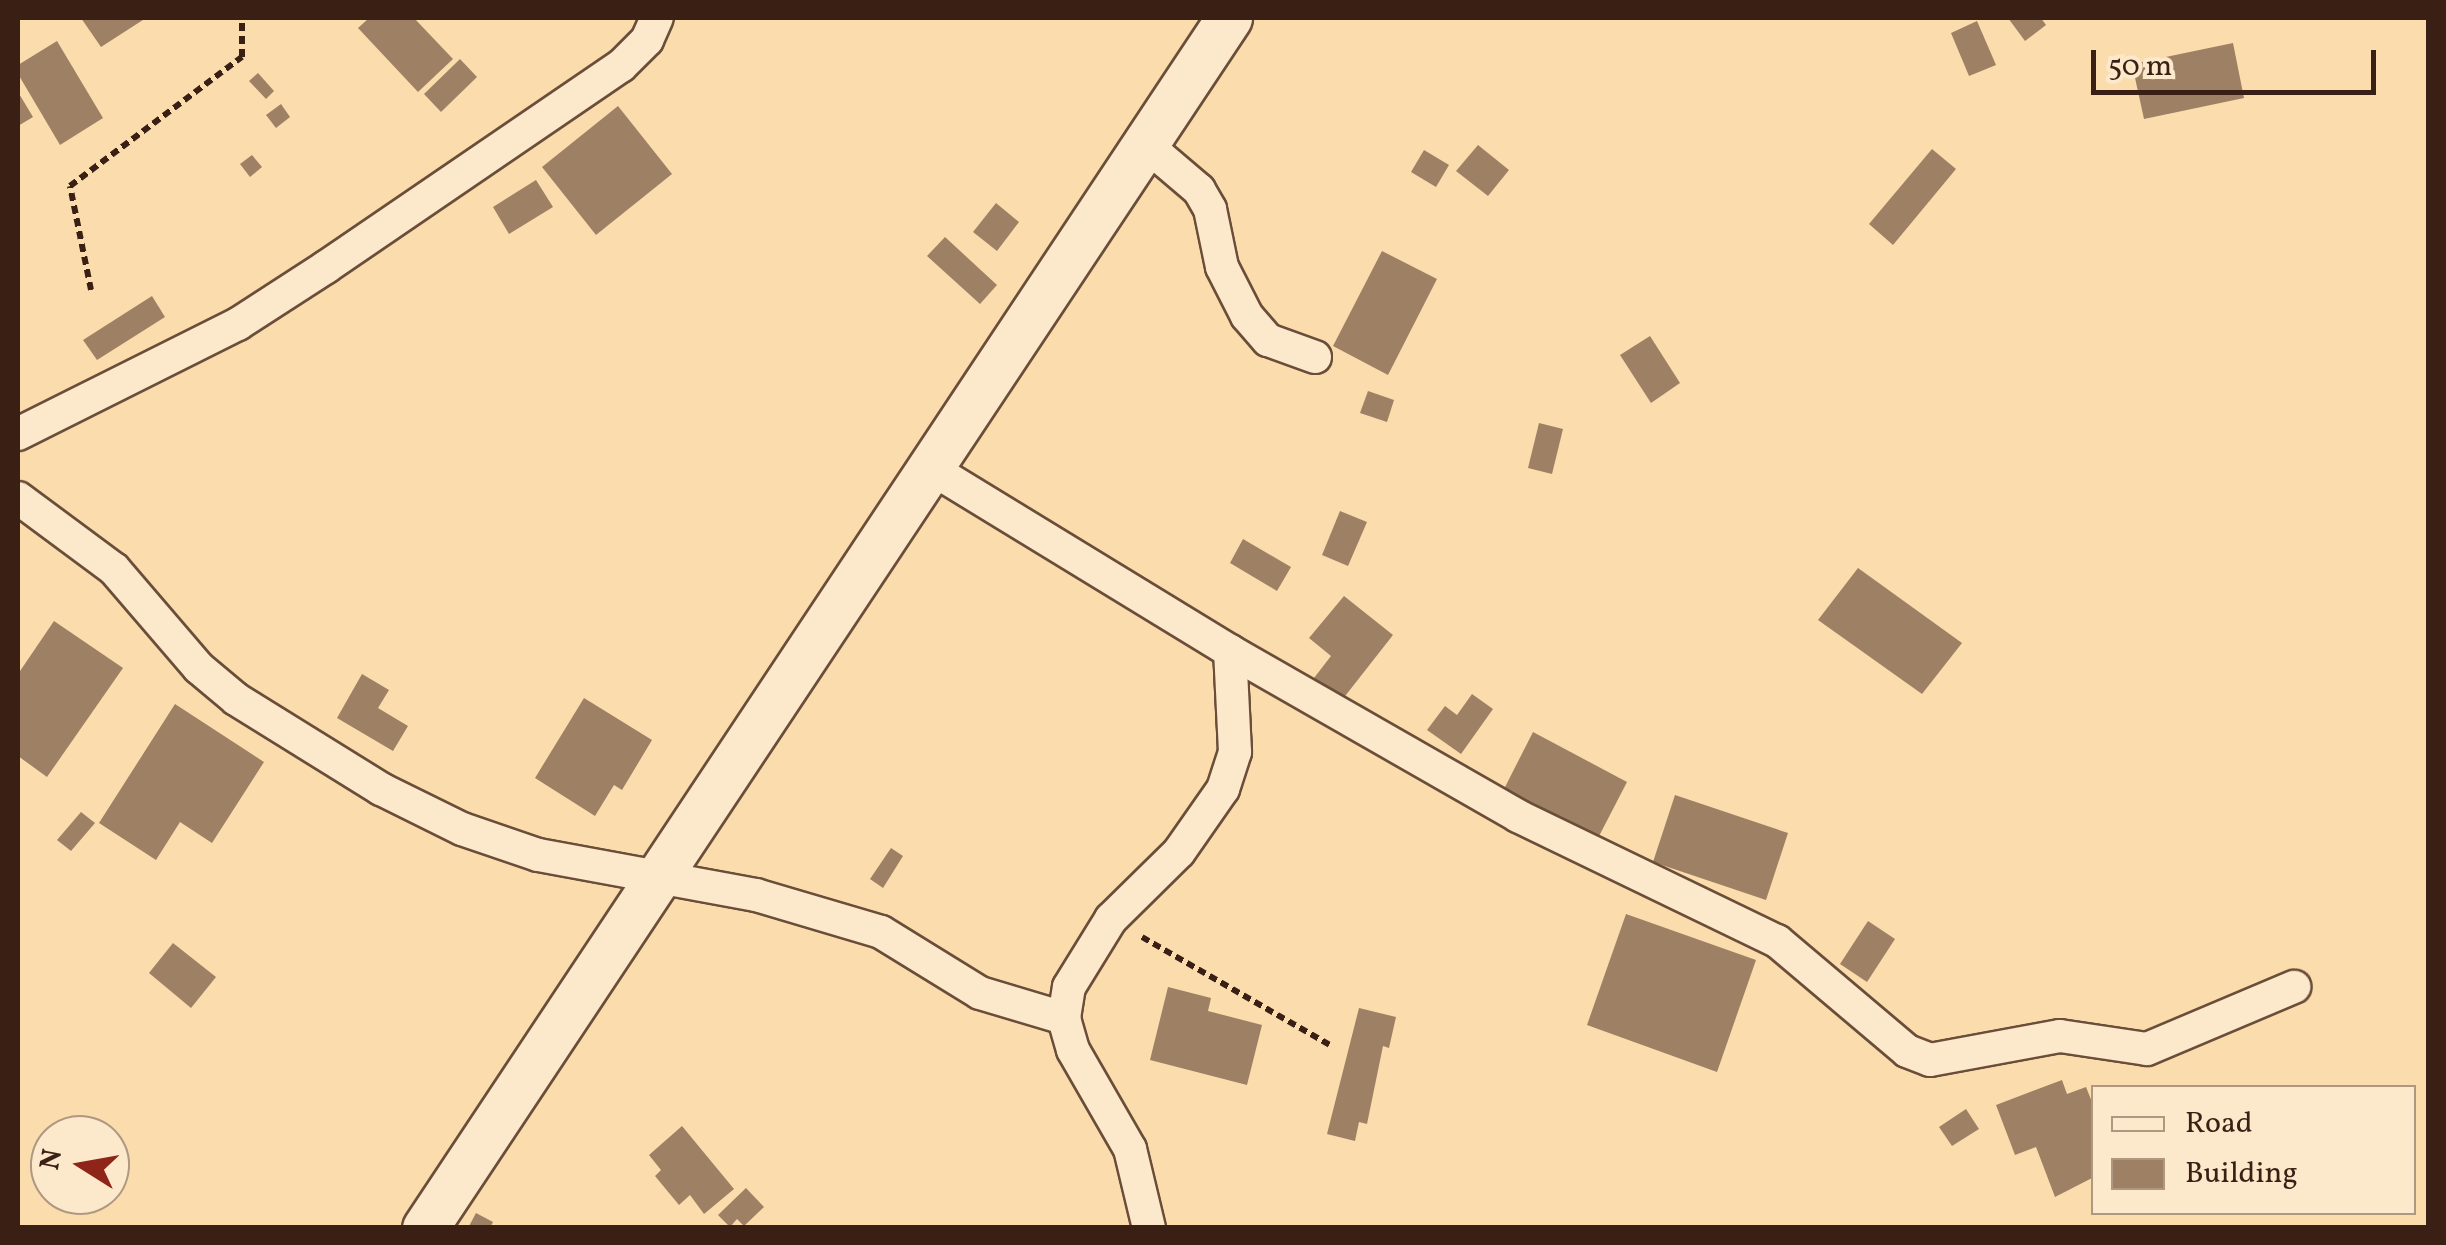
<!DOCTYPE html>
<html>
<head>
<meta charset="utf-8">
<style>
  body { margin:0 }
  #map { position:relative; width:2446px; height:1245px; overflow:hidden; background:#fbdcad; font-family:Vollkorn,serif }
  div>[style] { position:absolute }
  .building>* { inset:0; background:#9e8164 }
  .path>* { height:6px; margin-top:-3px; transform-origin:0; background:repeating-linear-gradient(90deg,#3a1f14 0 8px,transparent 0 13px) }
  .roads { filter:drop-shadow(2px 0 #6a4e3a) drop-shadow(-2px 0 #6a4e3a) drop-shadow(0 2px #6a4e3a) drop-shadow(0 -2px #6a4e3a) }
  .street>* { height:32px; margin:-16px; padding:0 16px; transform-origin:16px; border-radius:16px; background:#fce8ca }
  .secondary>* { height:45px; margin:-22.5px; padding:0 22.5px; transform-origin:22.5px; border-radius:22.5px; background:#fce8ca }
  span { translate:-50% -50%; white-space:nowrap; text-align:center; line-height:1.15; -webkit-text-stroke:9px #fce8ca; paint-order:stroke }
  .frame { position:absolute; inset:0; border:20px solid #3a1f14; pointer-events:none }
  .legend { position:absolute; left:2091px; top:1085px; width:325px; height:130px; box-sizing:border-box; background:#fce8ca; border:2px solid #ae9881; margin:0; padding:12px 18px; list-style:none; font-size:30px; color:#3a1f14 }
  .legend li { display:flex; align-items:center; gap:20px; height:50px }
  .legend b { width:50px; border:2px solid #ae9881 }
  .north { position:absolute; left:30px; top:1115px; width:100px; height:100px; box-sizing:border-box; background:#fce8ca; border:2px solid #ae9881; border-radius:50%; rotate:281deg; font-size:28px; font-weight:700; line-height:40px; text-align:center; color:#3a1f14 }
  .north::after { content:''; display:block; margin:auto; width:35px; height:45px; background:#8f2418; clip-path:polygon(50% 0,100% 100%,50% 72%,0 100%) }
  .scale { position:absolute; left:2091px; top:50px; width:285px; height:45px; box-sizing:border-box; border:5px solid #3a1f14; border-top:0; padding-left:12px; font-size:30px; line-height:35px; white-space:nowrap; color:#3a1f14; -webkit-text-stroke:8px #fce8ca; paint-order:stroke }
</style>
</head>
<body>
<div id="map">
  <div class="building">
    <div style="clip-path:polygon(81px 18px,146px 18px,101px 47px)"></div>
    <div style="clip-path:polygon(369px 18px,414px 18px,453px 59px,418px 92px,358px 28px)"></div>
    <div style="clip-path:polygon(2008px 18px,2041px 18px,2046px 25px,2025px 41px)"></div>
    <div style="clip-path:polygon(1977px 21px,1996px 65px,1969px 76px,1951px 33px)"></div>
    <div style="clip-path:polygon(57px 41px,103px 118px,60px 145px,18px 74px,18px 65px)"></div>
    <div style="clip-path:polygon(2233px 43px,2244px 98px,2144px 119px,2132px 64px)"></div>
    <div style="clip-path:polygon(460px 59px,477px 77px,441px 112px,424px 94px)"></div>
    <div style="clip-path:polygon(258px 73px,274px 91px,266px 99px,249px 81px)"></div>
    <div style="clip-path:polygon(18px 92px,33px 117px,18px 126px)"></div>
    <div style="clip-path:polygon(281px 104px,290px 117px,276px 128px,266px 115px)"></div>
    <div style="clip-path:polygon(618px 106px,672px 174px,596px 235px,542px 167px)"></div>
    <div style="clip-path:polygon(1478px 145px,1509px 170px,1488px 196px,1456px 171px)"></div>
    <div style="clip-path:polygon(1932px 149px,1956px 169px,1893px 245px,1869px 224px)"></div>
    <div style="clip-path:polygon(1424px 150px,1449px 165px,1436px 187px,1411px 172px)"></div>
    <div style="clip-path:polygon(252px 155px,262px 167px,250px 177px,240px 164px)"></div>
    <div style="clip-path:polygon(536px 180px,553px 207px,509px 234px,493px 207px)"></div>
    <div style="clip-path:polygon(996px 203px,1019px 222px,997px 251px,973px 232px)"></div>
    <div style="clip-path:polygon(945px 237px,997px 285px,980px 304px,927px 256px)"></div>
    <div style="clip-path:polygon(1382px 251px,1437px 279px,1388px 375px,1333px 346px)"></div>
    <div style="clip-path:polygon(152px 296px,165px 317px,97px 360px,83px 340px)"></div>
    <div style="clip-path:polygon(1650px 336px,1680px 383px,1651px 403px,1620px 355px)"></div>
    <div style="clip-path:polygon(1368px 391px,1394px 400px,1387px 422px,1360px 413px)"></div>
    <div style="clip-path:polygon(1539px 423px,1563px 429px,1552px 474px,1528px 468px)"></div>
    <div style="clip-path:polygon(1340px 511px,1367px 522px,1348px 566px,1322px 555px)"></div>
    <div style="clip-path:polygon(1243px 539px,1291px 567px,1277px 591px,1230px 563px)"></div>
    <div style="clip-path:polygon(1858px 568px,1962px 643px,1922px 694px,1818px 620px)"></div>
    <div style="clip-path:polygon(1344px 596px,1393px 635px,1342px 700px,1314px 678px,1331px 656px,1309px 638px)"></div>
    <div style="clip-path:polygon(54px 621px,123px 668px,47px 777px,18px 756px,18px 674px)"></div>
    <div style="clip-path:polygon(362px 674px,389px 690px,378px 708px,408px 726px,393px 751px,337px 718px)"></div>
    <div style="clip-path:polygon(1472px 694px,1493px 709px,1461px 754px,1427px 730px,1445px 706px,1457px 715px)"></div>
    <div style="clip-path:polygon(584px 698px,652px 740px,622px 790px,614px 785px,595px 816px,535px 778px)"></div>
    <div style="clip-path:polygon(175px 704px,264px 762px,212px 843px,180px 822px,156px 860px,99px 823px)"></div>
    <div style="clip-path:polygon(1533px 732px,1627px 782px,1597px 840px,1503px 791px)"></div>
    <div style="clip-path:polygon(1675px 795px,1788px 833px,1766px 900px,1653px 862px)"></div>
    <div style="clip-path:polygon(81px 812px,95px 823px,71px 851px,57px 840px)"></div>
    <div style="clip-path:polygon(891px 848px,903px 856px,883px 888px,870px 879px)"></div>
    <div style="clip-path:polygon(1626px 914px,1756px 960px,1717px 1072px,1587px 1025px)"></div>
    <div style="clip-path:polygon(1868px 921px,1895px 939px,1867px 982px,1840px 964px)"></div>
    <div style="clip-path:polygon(173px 943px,216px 977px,191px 1008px,149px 973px)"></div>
    <div style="clip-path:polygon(1168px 987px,1211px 998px,1208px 1011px,1262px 1025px,1247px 1085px,1150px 1060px)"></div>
    <div style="clip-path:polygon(1359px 1008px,1396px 1017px,1389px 1048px,1383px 1046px,1367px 1124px,1359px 1122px,1355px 1141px,1327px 1134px)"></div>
    <div style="clip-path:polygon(2062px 1080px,2067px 1094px,2086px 1087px,2094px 1107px,2094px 1177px,2055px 1197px,2036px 1147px,2015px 1155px,1996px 1105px)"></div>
    <div style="clip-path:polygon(1966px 1109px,1979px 1129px,1952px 1146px,1939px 1127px)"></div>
    <div style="clip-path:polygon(682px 1126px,734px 1189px,704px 1214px,690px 1195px,679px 1205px,655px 1176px,661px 1170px,649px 1155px)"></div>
    <div style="clip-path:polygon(746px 1188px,764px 1207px,744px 1226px,737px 1219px,730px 1227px,718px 1215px)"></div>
    <div style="clip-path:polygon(476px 1213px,493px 1222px,490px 1228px,468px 1228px)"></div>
  </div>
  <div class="path">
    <div style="left:91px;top:290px;width:106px;rotate:-101.4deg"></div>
    <div style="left:70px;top:186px;width:215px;rotate:-36.9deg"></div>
    <div style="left:242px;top:57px;width:39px;rotate:-90deg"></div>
    <div style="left:1142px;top:937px;width:217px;rotate:29.9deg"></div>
  </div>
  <div class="roads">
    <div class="street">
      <div style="left:1145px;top:144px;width:71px;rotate:40.4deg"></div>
      <div style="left:1199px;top:190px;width:22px;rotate:60deg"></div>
      <div style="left:1210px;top:209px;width:59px;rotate:78.3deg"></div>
      <div style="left:1222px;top:267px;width:55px;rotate:63deg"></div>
      <div style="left:1247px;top:316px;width:32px;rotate:49deg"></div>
      <div style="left:1268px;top:340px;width:50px;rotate:19.9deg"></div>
      <div style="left:18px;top:434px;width:246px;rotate:-26.6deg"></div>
      <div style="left:238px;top:324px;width:105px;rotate:-32.9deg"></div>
      <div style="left:326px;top:267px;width:357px;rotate:-34.3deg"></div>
      <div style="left:621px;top:66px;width:37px;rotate:-45deg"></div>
      <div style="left:647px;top:40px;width:24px;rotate:-66deg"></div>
      <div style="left:927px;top:466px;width:355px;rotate:31.4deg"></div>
      <div style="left:1230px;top:651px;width:332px;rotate:29.8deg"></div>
      <div style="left:1518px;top:816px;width:288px;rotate:25.8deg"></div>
      <div style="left:1777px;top:941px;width:170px;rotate:40.2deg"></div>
      <div style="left:1907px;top:1051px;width:25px;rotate:21deg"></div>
      <div style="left:1930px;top:1060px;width:132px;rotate:-10.5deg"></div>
      <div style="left:2060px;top:1036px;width:88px;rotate:8.5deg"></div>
      <div style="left:2147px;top:1049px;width:160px;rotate:-22.9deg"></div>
      <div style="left:18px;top:498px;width:119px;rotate:36.5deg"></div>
      <div style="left:114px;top:569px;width:130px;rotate:49.4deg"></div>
      <div style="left:199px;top:668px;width:48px;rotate:40deg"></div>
      <div style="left:236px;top:699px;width:171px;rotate:31.8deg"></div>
      <div style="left:381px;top:789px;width:90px;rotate:26.3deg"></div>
      <div style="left:462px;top:829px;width:80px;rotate:18.9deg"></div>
      <div style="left:538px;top:855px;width:222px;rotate:10.4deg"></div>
      <div style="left:756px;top:895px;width:130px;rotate:16.5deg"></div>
      <div style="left:881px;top:932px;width:116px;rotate:31.6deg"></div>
      <div style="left:980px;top:993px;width:88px;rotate:16.6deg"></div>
      <div style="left:1149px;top:1228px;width:81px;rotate:-103.5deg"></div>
      <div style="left:1130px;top:1149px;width:114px;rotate:-119.9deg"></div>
      <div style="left:1073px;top:1050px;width:33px;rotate:-106deg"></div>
      <div style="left:1064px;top:1018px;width:31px;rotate:-81deg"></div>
      <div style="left:1069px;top:987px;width:80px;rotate:-58.3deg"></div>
      <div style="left:1111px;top:919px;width:95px;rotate:-44.6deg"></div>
      <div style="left:1179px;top:852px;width:77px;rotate:-55.1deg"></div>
      <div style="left:1223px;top:789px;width:39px;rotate:-72deg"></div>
      <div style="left:1235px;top:752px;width:101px;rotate:-92.8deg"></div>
    </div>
    <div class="secondary">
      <div style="left:425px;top:1228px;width:1453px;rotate:-56.4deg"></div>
    </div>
  </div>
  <div class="frame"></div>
  <ul class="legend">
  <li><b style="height:12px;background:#fce8ca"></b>Road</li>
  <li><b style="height:28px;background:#9e8164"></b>Building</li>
  </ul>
  <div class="north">N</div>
  <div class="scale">50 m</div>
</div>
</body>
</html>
